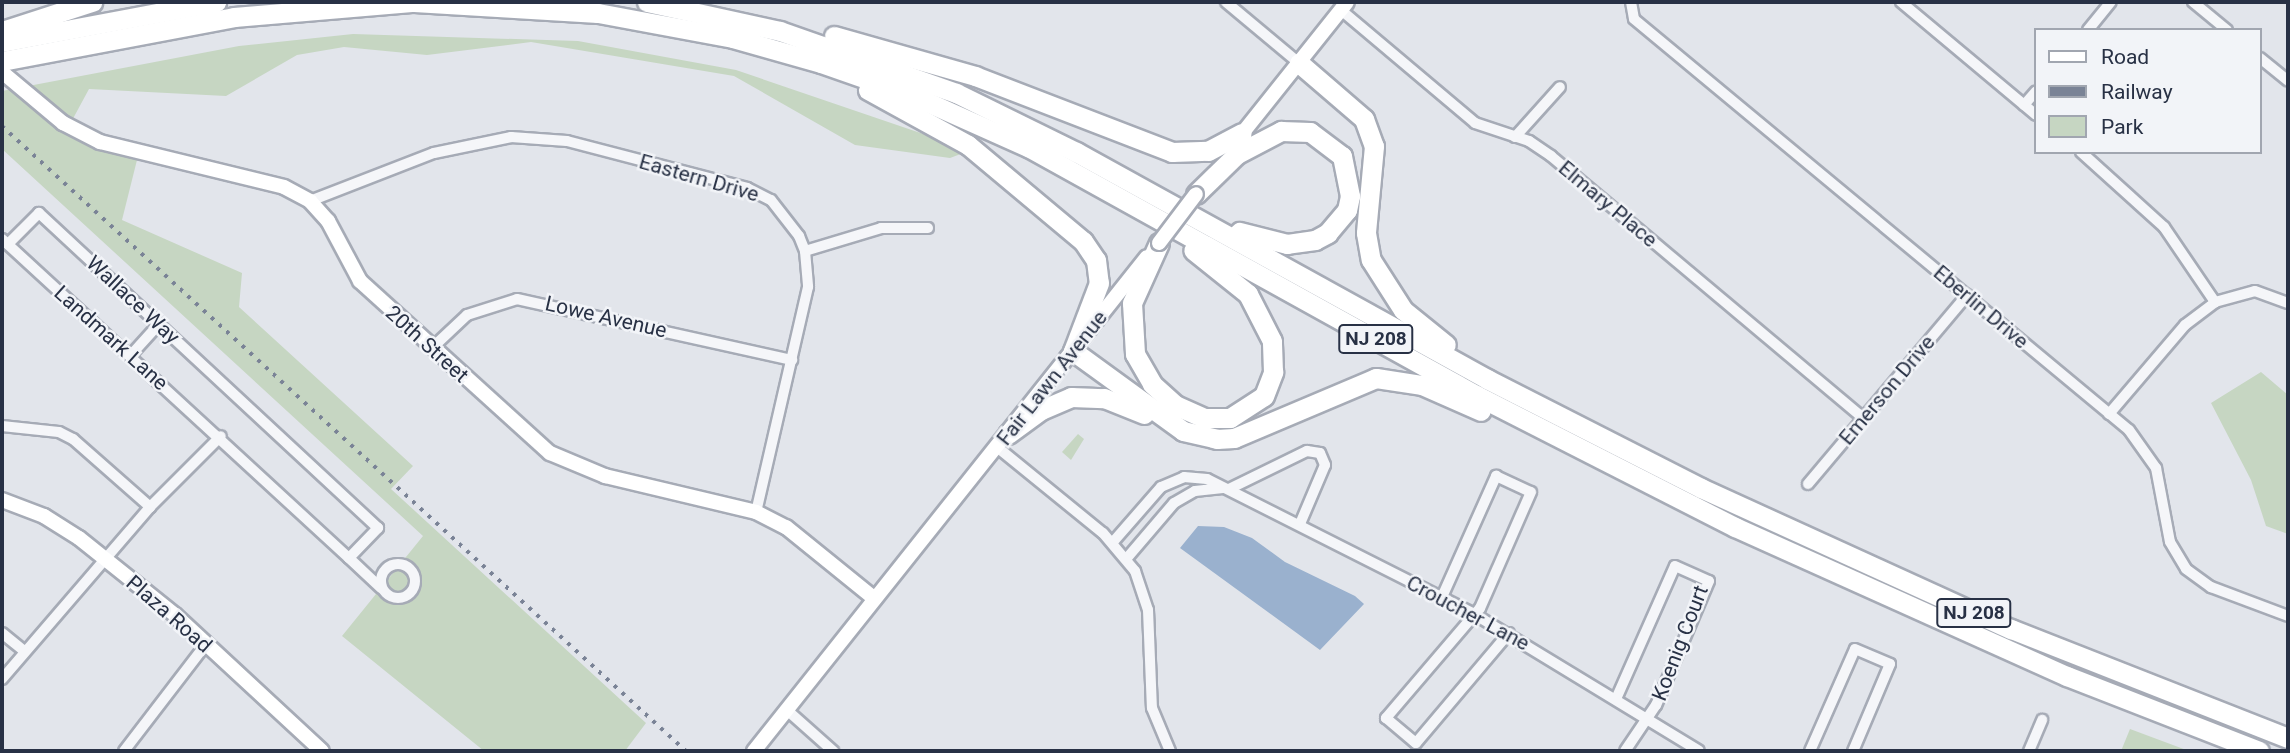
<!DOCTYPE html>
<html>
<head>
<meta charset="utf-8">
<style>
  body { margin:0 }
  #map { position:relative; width:2290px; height:753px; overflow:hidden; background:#e2e5eb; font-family:Roboto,sans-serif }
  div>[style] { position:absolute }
  .green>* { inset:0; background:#c6d6c2 }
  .water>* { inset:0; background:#9ab1ce }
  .roads { filter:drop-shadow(2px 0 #a6abb6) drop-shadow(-2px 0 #a6abb6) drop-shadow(0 2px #a6abb6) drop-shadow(0 -2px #a6abb6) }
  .street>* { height:10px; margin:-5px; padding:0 5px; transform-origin:5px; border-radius:5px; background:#f5f6f9 }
  .street>.ring { margin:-5px; padding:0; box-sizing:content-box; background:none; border:10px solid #f5f6f9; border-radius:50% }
  .secondary>* { height:14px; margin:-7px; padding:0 7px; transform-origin:7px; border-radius:7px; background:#fff }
  .highway>* { height:19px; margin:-9.5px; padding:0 9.5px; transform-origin:9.5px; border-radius:9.5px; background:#fff }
  .rail>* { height:3.5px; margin-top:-1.75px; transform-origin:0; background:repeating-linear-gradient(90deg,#7a8396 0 3.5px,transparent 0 10.5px) }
  .bridges { filter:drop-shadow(2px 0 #a6abb6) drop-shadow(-2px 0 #a6abb6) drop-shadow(0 2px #a6abb6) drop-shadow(0 -2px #a6abb6) }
  .secondary-bridge>* { height:14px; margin:-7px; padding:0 7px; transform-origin:7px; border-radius:7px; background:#fff }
  span { translate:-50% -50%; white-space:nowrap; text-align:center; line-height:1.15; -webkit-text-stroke:5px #f2f4f8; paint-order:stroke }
  .shield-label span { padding:2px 5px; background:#f2f4f8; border:2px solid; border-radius:5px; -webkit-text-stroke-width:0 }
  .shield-label { font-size:19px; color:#283145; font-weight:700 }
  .street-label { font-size:21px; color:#283145 }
  .frame { position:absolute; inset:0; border:4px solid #283145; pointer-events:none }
  .legend { position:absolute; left:2034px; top:28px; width:228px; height:126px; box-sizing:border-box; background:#f2f4f8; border:2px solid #a1a6b0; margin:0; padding:9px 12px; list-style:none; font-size:21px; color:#283145 }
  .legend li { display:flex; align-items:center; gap:14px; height:35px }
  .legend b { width:35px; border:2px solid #a1a6b0 }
</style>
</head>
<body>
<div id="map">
  <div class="green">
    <div style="clip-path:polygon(353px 34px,578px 41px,736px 70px,941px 140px,966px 152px,950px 158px,855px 145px,734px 76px,531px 42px,427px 55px,344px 47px,297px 55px,226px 96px,89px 89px,69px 126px,139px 152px,122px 220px,242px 273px,239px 307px,413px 466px,391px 489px,646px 723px,625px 751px,484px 751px,342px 636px,423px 536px,2px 149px,2px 91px,239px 46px)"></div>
    <div style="clip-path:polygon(2261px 372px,2288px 395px,2288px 534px,2266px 526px,2251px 480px,2211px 403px)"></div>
    <div style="clip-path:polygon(1078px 434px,1084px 439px,1071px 460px,1062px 452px)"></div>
    <div style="clip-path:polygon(2130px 729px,2189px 751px,2121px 751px)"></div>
  </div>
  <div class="water">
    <div style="clip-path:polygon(1198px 526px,1224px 527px,1252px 538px,1285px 562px,1355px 596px,1364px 604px,1320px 650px,1180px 548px)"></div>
  </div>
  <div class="roads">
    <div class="street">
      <div style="left:1226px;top:2px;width:95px;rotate:39.9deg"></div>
      <div style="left:1631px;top:2px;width:17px;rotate:80deg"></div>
      <div style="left:1634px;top:19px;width:643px;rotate:39.7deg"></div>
      <div style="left:2129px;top:430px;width:47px;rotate:54.6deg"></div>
      <div style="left:2156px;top:468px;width:75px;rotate:79.3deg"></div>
      <div style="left:2170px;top:542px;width:31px;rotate:59deg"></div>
      <div style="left:2186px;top:569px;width:31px;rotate:36deg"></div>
      <div style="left:2211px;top:587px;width:82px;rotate:20.6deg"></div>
      <div style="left:1901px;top:2px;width:176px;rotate:39.9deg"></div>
      <div style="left:2193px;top:2px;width:44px;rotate:39.5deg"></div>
      <div style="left:1341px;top:10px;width:175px;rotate:40.1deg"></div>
      <div style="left:1475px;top:123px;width:57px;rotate:18.4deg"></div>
      <div style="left:1529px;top:141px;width:27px;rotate:34deg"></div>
      <div style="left:1551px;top:156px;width:407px;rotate:40deg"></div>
      <div style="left:2088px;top:30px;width:36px;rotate:-51deg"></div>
      <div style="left:2260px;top:58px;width:36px;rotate:39deg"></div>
      <div style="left:2024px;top:105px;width:18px;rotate:-49deg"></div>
      <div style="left:1515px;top:137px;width:67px;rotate:-48deg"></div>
      <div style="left:2081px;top:152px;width:112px;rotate:42.1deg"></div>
      <div style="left:2164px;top:227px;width:91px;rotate:55.8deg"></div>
      <div style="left:310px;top:201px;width:133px;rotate:-21.2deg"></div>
      <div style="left:434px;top:153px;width:79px;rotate:-11.7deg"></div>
      <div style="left:511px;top:137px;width:56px;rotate:4.1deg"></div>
      <div style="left:567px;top:141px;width:186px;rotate:14.6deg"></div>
      <div style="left:747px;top:188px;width:27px;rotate:27deg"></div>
      <div style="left:771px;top:200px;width:46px;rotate:52.1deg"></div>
      <div style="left:799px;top:236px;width:16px;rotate:68deg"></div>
      <div style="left:805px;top:251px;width:36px;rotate:85deg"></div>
      <div style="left:808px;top:287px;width:231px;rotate:103deg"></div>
      <div style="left:2px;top:239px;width:471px;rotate:42.6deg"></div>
      <div style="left:349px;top:558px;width:42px;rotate:-46deg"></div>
      <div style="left:378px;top:528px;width:463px;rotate:-137.1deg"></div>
      <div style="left:39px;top:213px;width:44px;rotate:135deg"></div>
      <div style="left:805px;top:251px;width:79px;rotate:-16.8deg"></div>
      <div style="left:881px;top:228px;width:47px"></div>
      <div style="left:432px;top:348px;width:48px;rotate:-43.3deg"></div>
      <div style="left:467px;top:315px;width:52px;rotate:-17.7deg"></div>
      <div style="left:517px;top:299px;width:282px;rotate:12.5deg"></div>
      <div style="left:130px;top:356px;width:43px;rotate:-47.8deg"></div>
      <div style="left:2109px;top:414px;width:117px;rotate:-49.5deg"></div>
      <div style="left:2185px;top:325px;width:38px;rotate:-37deg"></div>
      <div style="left:2215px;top:302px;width:41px;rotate:-15.4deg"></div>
      <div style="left:2255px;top:291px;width:35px;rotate:20deg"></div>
      <div style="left:2px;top:426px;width:57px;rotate:6deg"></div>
      <div style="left:59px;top:432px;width:16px;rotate:27deg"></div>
      <div style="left:73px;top:439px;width:103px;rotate:41.4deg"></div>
      <div style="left:997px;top:447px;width:136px;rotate:39.1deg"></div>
      <div style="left:1103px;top:533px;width:50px;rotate:49.9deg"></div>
      <div style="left:1135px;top:571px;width:41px;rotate:71.6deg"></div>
      <div style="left:1148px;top:610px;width:98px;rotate:87.7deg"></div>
      <div style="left:1152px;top:708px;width:47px;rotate:67.3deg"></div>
      <div style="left:1808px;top:484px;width:247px;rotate:-49.9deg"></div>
      <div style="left:1229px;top:489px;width:87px;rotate:-26deg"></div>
      <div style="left:1307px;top:451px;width:13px;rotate:9deg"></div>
      <div style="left:1320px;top:453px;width:13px;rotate:67deg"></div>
      <div style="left:1325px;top:465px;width:64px;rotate:113deg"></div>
      <div style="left:1113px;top:542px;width:73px;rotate:-48.9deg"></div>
      <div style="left:1161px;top:487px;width:25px;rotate:-23deg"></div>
      <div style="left:1184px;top:477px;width:23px;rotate:5deg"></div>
      <div style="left:1207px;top:479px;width:299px;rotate:26.8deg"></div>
      <div style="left:1474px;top:614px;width:263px;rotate:31.3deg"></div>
      <div style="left:349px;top:558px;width:44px;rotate:43.2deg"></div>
      <div style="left:1127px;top:558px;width:72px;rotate:-49.5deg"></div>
      <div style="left:1174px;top:503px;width:24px;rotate:-30deg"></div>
      <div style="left:1195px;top:491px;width:28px;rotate:-6deg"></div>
      <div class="ring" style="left:381px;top:564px;width:24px;height:24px"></div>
      <div style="left:1442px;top:597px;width:133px;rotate:-65.9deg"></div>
      <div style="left:1496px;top:476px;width:38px;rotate:25deg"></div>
      <div style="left:1531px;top:492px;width:127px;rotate:113.7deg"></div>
      <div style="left:1480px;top:608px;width:145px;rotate:130.5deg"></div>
      <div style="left:1386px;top:718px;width:39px;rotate:40deg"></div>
      <div style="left:1416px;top:743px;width:144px;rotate:-49.8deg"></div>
      <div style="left:2px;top:633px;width:28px;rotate:39deg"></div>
      <div style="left:2px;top:679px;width:227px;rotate:-49.3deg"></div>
      <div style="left:150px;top:507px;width:100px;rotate:-45deg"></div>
      <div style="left:1616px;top:699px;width:145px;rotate:-66.1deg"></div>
      <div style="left:1675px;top:566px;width:37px;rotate:24deg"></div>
      <div style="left:1709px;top:581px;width:135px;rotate:113.1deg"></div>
      <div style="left:1656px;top:705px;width:55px;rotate:124deg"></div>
      <div style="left:787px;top:710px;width:62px;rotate:41.7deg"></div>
      <div style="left:124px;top:751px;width:135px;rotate:-52.5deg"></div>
      <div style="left:1810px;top:751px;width:111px;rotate:-66.2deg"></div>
      <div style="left:1855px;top:649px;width:38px;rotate:23deg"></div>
      <div style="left:1890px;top:664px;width:95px;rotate:113deg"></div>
      <div style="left:2029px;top:751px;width:34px;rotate:-67deg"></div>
    </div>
    <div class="secondary">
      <div style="left:2px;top:72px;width:80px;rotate:39.9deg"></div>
      <div style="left:63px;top:123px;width:42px;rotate:27.2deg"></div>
      <div style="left:100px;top:142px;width:189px;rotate:13.7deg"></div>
      <div style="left:284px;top:187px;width:30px;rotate:28deg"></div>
      <div style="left:310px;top:201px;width:27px;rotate:48deg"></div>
      <div style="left:328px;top:221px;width:68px;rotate:61.9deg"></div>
      <div style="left:360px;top:281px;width:256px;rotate:42.2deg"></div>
      <div style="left:550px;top:453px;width:60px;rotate:22.7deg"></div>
      <div style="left:605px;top:476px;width:155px;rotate:13.4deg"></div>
      <div style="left:756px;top:512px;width:34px;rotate:27deg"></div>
      <div style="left:786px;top:527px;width:114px;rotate:39deg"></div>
      <div style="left:1237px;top:140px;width:176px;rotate:-51.4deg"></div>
      <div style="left:2px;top:500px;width:45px;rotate:20.9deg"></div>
      <div style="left:44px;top:516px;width:41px;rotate:32.2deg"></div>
      <div style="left:79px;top:538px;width:123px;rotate:38.7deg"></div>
      <div style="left:175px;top:615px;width:200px;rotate:42.8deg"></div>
      <div style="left:754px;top:751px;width:631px;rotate:-51.5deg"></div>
    </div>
    <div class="highway">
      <div style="left:647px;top:2px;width:136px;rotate:12.3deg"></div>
      <div style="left:780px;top:31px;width:187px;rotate:19.4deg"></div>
      <div style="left:956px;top:93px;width:134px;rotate:26.2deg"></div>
      <div style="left:1076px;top:152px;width:470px;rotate:28.9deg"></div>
      <div style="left:1487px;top:379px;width:240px;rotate:27deg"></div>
      <div style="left:1701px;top:488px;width:341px;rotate:24.5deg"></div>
      <div style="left:2011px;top:629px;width:298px;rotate:21.5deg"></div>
      <div style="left:2px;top:31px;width:95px;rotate:-17.9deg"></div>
      <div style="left:834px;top:36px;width:147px;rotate:15.8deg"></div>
      <div style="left:975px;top:76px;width:211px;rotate:21.1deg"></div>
      <div style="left:1172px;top:152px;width:36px;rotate:-2deg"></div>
      <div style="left:1208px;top:151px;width:38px;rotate:-28deg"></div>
      <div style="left:2px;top:42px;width:218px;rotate:-10.6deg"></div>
      <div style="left:2px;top:61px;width:236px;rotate:-10.7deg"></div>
      <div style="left:234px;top:17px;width:181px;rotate:-4.8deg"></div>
      <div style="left:414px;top:2px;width:184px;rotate:3.4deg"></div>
      <div style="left:598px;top:13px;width:137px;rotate:10.5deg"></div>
      <div style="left:733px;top:38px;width:91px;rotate:15.9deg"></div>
      <div style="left:821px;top:63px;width:91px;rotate:19.2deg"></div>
      <div style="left:907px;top:93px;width:133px;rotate:24.1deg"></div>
      <div style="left:1028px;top:147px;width:512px;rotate:28.97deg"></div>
      <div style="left:1476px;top:395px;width:291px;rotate:27deg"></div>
      <div style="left:1735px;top:527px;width:364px;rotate:24.2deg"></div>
      <div style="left:2067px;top:676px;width:206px;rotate:21.3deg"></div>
      <div style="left:1299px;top:63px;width:86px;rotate:40.7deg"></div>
      <div style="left:1364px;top:119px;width:29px;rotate:70deg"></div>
      <div style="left:1374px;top:146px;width:87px;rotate:95.3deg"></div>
      <div style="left:1366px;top:233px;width:27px;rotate:80deg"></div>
      <div style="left:1371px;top:260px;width:59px;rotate:57.4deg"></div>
      <div style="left:1403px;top:310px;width:55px;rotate:39.1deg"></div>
      <div style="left:868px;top:90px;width:114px;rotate:28.8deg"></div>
      <div style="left:968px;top:145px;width:150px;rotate:39.9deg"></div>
      <div style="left:1083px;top:241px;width:23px;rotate:56deg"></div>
      <div style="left:1096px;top:260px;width:23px;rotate:83deg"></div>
      <div style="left:1099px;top:283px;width:73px;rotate:110.9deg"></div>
      <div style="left:1073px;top:351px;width:136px;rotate:36deg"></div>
      <div style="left:1183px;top:431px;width:35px;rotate:13deg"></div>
      <div style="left:1217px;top:439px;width:17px;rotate:-3deg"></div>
      <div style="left:1234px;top:438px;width:154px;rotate:-22.9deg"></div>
      <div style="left:1376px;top:378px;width:47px;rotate:8.7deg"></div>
      <div style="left:1422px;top:385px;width:64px;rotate:23.8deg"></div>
      <div style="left:1196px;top:194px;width:57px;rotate:-44.3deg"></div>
      <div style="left:1237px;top:154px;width:50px;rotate:-27.6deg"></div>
      <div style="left:1281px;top:131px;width:29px;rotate:2deg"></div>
      <div style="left:1310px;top:132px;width:40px;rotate:37deg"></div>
      <div style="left:1342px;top:156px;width:41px;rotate:78.7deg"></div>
      <div style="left:1350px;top:196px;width:14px;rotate:102deg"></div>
      <div style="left:1347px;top:210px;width:30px;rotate:130deg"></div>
      <div style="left:1328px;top:233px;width:15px;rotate:152deg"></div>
      <div style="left:1315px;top:240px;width:28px;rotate:172deg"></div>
      <div style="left:1287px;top:244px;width:49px;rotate:-165.7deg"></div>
      <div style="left:1159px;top:243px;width:66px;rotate:114.2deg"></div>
      <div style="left:1132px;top:303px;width:51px;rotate:86.6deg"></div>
      <div style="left:1135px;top:354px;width:34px;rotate:60deg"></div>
      <div style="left:1152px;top:384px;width:31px;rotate:42deg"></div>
      <div style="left:1175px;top:405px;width:32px;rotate:24deg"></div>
      <div style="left:1204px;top:418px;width:26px"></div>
      <div style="left:1230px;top:418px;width:40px;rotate:-32.9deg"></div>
      <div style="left:1264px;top:396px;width:26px;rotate:-69deg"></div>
      <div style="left:1273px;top:372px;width:31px;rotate:-92deg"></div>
      <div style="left:1272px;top:341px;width:53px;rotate:-117.1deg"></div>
      <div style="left:1248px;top:294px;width:70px;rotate:-141.3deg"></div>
      <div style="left:1008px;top:434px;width:41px;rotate:-36deg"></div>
      <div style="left:1041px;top:410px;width:33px;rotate:-23deg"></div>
      <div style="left:1071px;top:397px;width:33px;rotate:2deg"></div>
      <div style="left:1104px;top:398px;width:43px;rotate:21.8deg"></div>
    </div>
  </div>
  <div class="rail">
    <div style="left:2px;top:126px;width:927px;rotate:42.42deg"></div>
  </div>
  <div class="bridges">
    <div class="secondary-bridge">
      <div style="left:1159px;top:243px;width:61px;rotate:-52.9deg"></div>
    </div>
  </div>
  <div class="shield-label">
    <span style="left:1376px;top:339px">NJ 208</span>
    <span style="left:1974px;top:613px">NJ 208</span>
  </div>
  <div class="street-label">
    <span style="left:699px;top:178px;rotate:16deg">Eastern Drive</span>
    <span style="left:1608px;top:204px;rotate:40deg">Elmary Place</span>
    <span style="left:133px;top:300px;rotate:43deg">Wallace Way</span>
    <span style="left:1981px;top:307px;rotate:40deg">Eberlin Drive</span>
    <span style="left:606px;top:317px;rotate:13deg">Lowe Avenue</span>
    <span style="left:111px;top:338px;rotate:42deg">Landmark Lane</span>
    <span style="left:427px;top:344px;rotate:42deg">20th Street</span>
    <span style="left:1052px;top:378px;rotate:-52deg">Fair Lawn Avenue</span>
    <span style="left:1887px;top:390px;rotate:-50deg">Emerson Drive</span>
    <span style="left:1468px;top:613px;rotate:28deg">Croucher Lane</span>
    <span style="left:169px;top:614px;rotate:41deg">Plaza Road</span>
    <span style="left:1680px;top:643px;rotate:-69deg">Koenig Court</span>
  </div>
  <div class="frame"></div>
  <ul class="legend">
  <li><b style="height:9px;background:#fff"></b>Road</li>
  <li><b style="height:9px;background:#7a8396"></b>Railway</li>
  <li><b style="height:19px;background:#c6d6c2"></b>Park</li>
  </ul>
</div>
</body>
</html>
